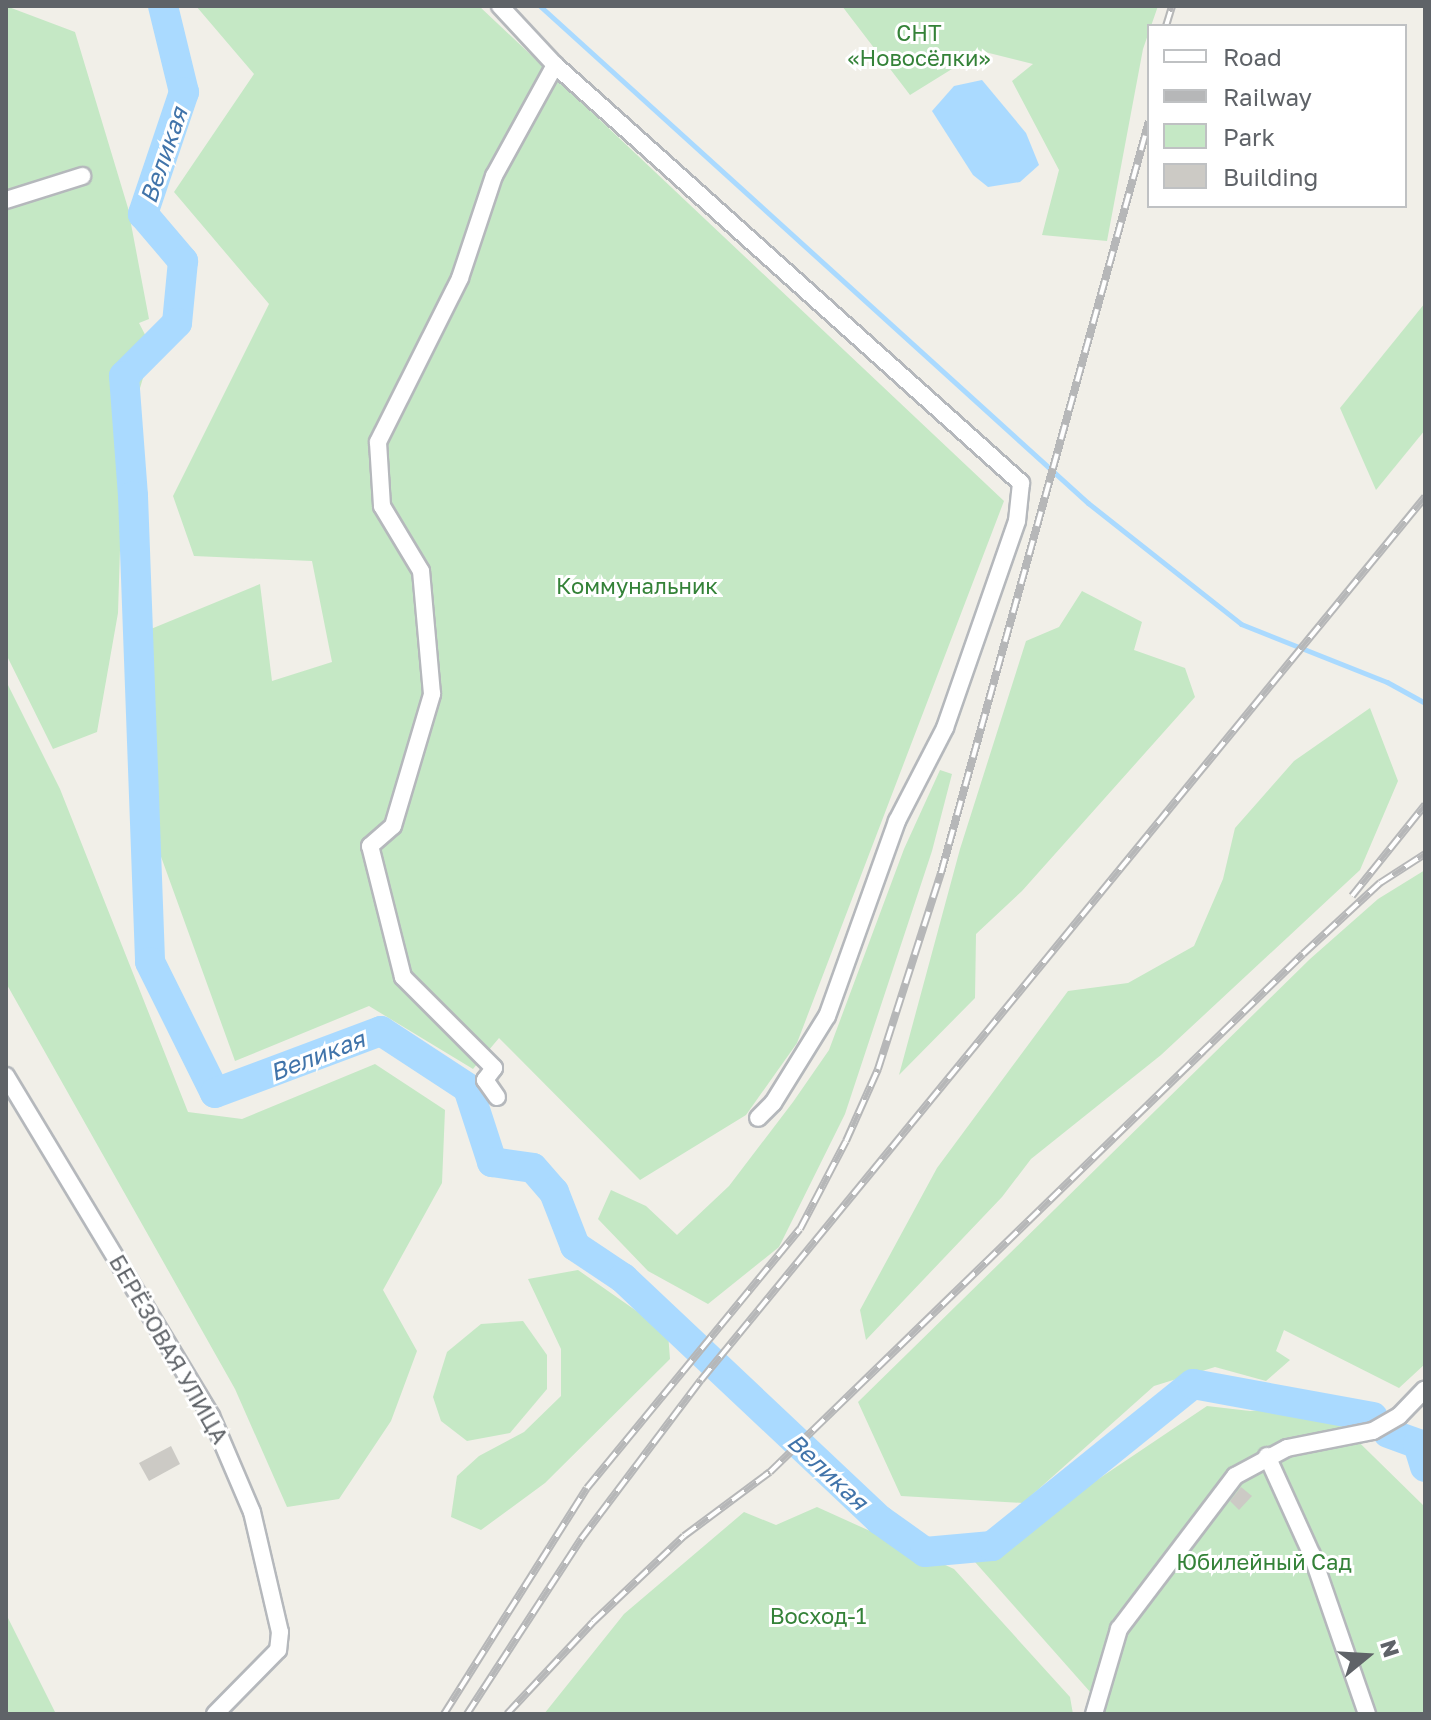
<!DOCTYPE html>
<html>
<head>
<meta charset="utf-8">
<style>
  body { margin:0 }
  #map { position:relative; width:1431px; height:1720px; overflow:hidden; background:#f1efe8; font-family:"Golos Text",sans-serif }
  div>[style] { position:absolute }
  .green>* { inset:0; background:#c5e8c5 }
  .water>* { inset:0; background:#aadaff }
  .stream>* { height:5px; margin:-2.5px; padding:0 2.5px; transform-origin:2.5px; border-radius:2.5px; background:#aadaff }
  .river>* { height:30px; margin:-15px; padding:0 15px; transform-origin:15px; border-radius:15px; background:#aadaff }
  .building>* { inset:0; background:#cccac5 }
  .roads { filter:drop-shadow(2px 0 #b5b8bc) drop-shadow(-2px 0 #b5b8bc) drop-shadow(0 2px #b5b8bc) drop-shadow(0 -2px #b5b8bc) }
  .minor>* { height:16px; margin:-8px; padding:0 8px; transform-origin:8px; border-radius:8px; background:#fff }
  .rail>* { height:8px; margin-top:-4px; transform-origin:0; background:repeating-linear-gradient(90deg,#fff 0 15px,#b6b7b8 0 30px); box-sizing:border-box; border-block:2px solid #b6b7b8 }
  span { translate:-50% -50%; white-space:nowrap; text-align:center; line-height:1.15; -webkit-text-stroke:6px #fff; paint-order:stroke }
  .park-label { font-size:22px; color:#348238 }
  .street-label { font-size:22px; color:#5f6368 }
  .water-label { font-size:24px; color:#4174aa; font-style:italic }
  .frame { position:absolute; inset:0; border:8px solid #5f6368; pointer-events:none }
  .legend { position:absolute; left:1147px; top:24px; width:260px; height:184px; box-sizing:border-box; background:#fff; border:2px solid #bfc1c3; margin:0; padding:10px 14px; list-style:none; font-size:24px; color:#5f6368 }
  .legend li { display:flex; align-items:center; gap:16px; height:40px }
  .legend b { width:40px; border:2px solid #bfc1c3 }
  .north { position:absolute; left:1327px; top:1616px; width:80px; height:80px; -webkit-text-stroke:6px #fff; paint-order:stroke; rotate:72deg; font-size:22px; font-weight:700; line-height:32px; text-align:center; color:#5f6368 }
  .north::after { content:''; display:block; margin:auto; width:28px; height:36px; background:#5f6368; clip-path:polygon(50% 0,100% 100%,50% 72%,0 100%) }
</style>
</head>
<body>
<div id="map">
  <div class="green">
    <div style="clip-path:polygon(6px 6px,75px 32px,128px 208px,149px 319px,139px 323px,152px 348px,137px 398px,121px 518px,118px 613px,97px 732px,53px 749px,6px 654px)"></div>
    <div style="clip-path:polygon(196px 6px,479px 6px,1004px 501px,797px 1043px,746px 1115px,640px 1180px,499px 1038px,473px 1069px,369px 1006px,235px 1061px,147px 818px,146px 631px,260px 584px,272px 681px,332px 662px,312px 561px,194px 556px,173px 496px,269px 304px,174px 192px,254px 74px)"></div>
    <div style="clip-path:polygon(842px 6px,1158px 6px,1143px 49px,1107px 241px,1042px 235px,1059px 170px,1012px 81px,1033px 64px,981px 51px,910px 95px)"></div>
    <div style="clip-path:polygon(1425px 303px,1425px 430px,1376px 490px,1340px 408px)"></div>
    <div style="clip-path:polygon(1082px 591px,1142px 622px,1134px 650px,1185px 668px,1195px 697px,1022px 891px,976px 934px,975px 998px,899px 1075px,960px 849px,1026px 641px,1059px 627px)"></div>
    <div style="clip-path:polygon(6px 681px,60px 789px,188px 1112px,242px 1119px,375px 1064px,445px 1110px,442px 1183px,383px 1290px,417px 1351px,391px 1421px,339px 1499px,287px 1507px,235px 1389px,6px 983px)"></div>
    <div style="clip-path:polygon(1370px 708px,1398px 781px,1360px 870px,1161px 1055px,1031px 1159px,1002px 1197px,866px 1340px,860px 1310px,937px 1168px,1068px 991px,1128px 983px,1194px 946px,1223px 879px,1235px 828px,1294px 761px)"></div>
    <div style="clip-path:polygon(940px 770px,952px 774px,932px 851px,845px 1114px,779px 1247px,708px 1304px,648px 1271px,598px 1219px,611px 1190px,646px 1206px,677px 1235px,729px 1186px,793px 1102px,829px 1050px,904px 849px)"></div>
    <div style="clip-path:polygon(1425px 870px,1425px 1364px,1399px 1388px,1284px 1330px,1276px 1351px,1290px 1360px,1266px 1381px,1215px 1367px,1154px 1386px,1023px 1503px,901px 1496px,858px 1402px,1310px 959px,1378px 899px)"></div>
    <div style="clip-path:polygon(578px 1270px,668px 1333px,670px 1359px,545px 1483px,481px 1530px,451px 1517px,457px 1476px,479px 1456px,524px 1432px,561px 1396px,561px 1349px,528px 1279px)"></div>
    <div style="clip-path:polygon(523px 1321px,547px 1355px,547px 1389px,510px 1433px,467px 1441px,441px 1421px,433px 1397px,447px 1352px,481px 1324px)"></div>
    <div style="clip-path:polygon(1321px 1405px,1425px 1507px,1425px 1714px,1097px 1714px,1099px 1702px,975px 1562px,1207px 1406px,1250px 1411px)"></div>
    <div style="clip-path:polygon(817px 1507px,954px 1569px,1070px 1697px,1073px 1714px,544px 1714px,624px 1614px,744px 1512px,776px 1525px)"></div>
    <div style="clip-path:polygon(6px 1614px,56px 1714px,6px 1714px)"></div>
  </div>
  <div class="water">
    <div style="clip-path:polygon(982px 80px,1026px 133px,1039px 165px,1020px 182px,988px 187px,973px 175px,932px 111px,954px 86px)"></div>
  </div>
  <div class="stream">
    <div style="left:540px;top:6px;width:740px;rotate:42.21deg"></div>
    <div style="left:1088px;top:503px;width:195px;rotate:38.3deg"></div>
    <div style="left:1241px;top:624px;width:157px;rotate:21.7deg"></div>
    <div style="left:1387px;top:682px;width:43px;rotate:28.9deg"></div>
  </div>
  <div class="river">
    <div style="left:163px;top:6px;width:89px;rotate:76.3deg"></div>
    <div style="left:184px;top:92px;width:129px;rotate:108.6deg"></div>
    <div style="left:143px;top:214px;width:62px;rotate:49.6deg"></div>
    <div style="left:183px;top:261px;width:62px;rotate:95.5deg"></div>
    <div style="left:177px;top:323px;width:75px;rotate:135deg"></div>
    <div style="left:124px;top:376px;width:120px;rotate:85.7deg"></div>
    <div style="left:133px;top:496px;width:466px;rotate:87.9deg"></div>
    <div style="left:150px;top:962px;width:146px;rotate:63.6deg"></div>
    <div style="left:215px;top:1093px;width:177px;rotate:-20.5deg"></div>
    <div style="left:381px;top:1031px;width:104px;rotate:33.2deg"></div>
    <div style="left:468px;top:1088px;width:78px;rotate:72deg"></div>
    <div style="left:492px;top:1162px;width:41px;rotate:8.3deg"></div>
    <div style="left:533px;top:1168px;width:32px;rotate:49deg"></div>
    <div style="left:554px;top:1192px;width:58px;rotate:68.7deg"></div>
    <div style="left:575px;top:1246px;width:58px;rotate:33.7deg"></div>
    <div style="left:623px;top:1278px;width:353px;rotate:43.3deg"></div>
    <div style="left:880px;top:1520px;width:55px;rotate:35.4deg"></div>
    <div style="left:925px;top:1552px;width:67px;rotate:-5.1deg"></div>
    <div style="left:992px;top:1546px;width:258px;rotate:-38.9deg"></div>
    <div style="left:1193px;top:1384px;width:183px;rotate:10.4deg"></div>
    <div style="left:1388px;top:1433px;width:32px;rotate:20deg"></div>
    <div style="left:1418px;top:1444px;width:24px;rotate:73deg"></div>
  </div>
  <div class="building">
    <div style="clip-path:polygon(171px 1446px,180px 1464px,149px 1481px,139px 1463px)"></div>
    <div style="clip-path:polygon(1241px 1487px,1252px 1496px,1239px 1510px,1230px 1501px)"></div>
  </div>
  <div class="roads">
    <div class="minor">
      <div style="left:500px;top:6px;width:81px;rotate:47deg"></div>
      <div style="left:555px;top:65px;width:626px;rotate:41.89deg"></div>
      <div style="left:1021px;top:483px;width:38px;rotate:96deg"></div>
      <div style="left:1017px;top:521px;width:219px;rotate:109.2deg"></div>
      <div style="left:945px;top:728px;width:105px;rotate:117.3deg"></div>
      <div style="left:897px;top:821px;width:207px;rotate:109.7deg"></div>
      <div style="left:827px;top:1016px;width:102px;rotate:121.8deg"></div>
      <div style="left:773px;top:1103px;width:21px;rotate:135deg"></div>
      <div style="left:6px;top:200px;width:80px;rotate:-17.5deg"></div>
      <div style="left:6px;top:1076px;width:397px;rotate:58.9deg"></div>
      <div style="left:211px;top:1416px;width:104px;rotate:66.9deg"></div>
      <div style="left:252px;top:1512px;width:123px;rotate:76.9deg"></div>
      <div style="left:280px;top:1632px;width:18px;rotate:96deg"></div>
      <div style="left:278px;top:1650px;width:90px;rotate:134.5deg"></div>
      <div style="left:497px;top:1097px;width:21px;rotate:-125deg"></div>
      <div style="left:485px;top:1080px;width:15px;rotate:-53deg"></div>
      <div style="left:494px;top:1068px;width:129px;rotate:-135deg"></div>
      <div style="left:403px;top:977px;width:135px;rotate:-104.1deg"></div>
      <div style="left:370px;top:846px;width:30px;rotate:-41deg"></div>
      <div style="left:393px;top:826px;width:138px;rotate:-73.5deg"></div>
      <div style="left:432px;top:694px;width:123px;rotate:-95.1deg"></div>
      <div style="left:421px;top:571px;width:76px;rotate:-121deg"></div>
      <div style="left:382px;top:506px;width:64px;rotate:-93.6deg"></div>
      <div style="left:378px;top:442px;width:183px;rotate:-63.4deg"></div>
      <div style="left:460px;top:278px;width:108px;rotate:-71.6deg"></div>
      <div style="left:494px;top:176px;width:127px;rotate:-61.2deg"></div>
      <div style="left:1267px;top:1456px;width:109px;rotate:65.6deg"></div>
      <div style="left:1312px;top:1555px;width:168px;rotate:70.9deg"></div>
      <div style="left:1094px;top:1714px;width:89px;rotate:-73.6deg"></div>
      <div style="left:1119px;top:1629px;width:192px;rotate:-52.8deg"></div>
      <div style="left:1235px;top:1476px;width:59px;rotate:-28.3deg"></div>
      <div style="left:1287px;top:1448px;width:88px;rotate:-11.2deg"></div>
      <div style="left:1373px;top:1431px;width:30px;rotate:-30deg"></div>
      <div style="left:1399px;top:1416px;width:37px;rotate:-46deg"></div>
    </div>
  </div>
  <div class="rail">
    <div style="left:1166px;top:26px;width:21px;rotate:-73deg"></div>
    <div style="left:1352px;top:896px;width:117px;rotate:-51.3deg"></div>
    <div style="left:444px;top:1714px;width:267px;rotate:-57.7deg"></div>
    <div style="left:587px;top:1488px;width:335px;rotate:-50.6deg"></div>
    <div style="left:800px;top:1229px;width:99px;rotate:-62.4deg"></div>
    <div style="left:846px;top:1141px;width:79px;rotate:-66deg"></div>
    <div style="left:878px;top:1069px;width:206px;rotate:-72.2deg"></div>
    <div style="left:941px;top:873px;width:780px;rotate:-74.54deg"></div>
    <div style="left:467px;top:1714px;width:209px;rotate:-56.9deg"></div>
    <div style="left:581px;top:1539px;width:199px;rotate:-53deg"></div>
    <div style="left:701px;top:1380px;width:1142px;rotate:-50.65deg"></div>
    <div style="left:507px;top:1714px;width:126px;rotate:-46.9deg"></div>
    <div style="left:593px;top:1622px;width:125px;rotate:-43.4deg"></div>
    <div style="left:684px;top:1536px;width:107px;rotate:-36.7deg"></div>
    <div style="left:770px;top:1472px;width:743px;rotate:-44.18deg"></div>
    <div style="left:1303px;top:954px;width:105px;rotate:-42.7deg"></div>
    <div style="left:1380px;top:883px;width:54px;rotate:-32.8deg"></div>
  </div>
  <div class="park-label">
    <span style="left:919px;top:45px">СНТ<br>«Новосёлки»</span>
    <span style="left:637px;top:586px">Коммунальник</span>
    <span style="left:1264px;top:1562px">Юбилейный Сад</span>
    <span style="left:818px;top:1616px">Восход-1</span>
  </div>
  <div class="street-label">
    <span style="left:169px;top:1349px;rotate:60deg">БЕРЁЗОВАЯ УЛИЦА</span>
  </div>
  <div class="water-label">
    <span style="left:163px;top:155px;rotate:-71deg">Великая</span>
    <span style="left:317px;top:1055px;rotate:-21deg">Великая</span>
    <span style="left:828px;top:1471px;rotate:43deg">Великая</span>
  </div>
  <div class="frame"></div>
  <ul class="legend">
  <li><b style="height:10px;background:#fff"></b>Road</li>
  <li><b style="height:10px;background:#b6b7b8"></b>Railway</li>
  <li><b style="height:22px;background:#c5e8c5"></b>Park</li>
  <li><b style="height:22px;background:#cccac5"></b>Building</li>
  </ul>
  <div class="north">N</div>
</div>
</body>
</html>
